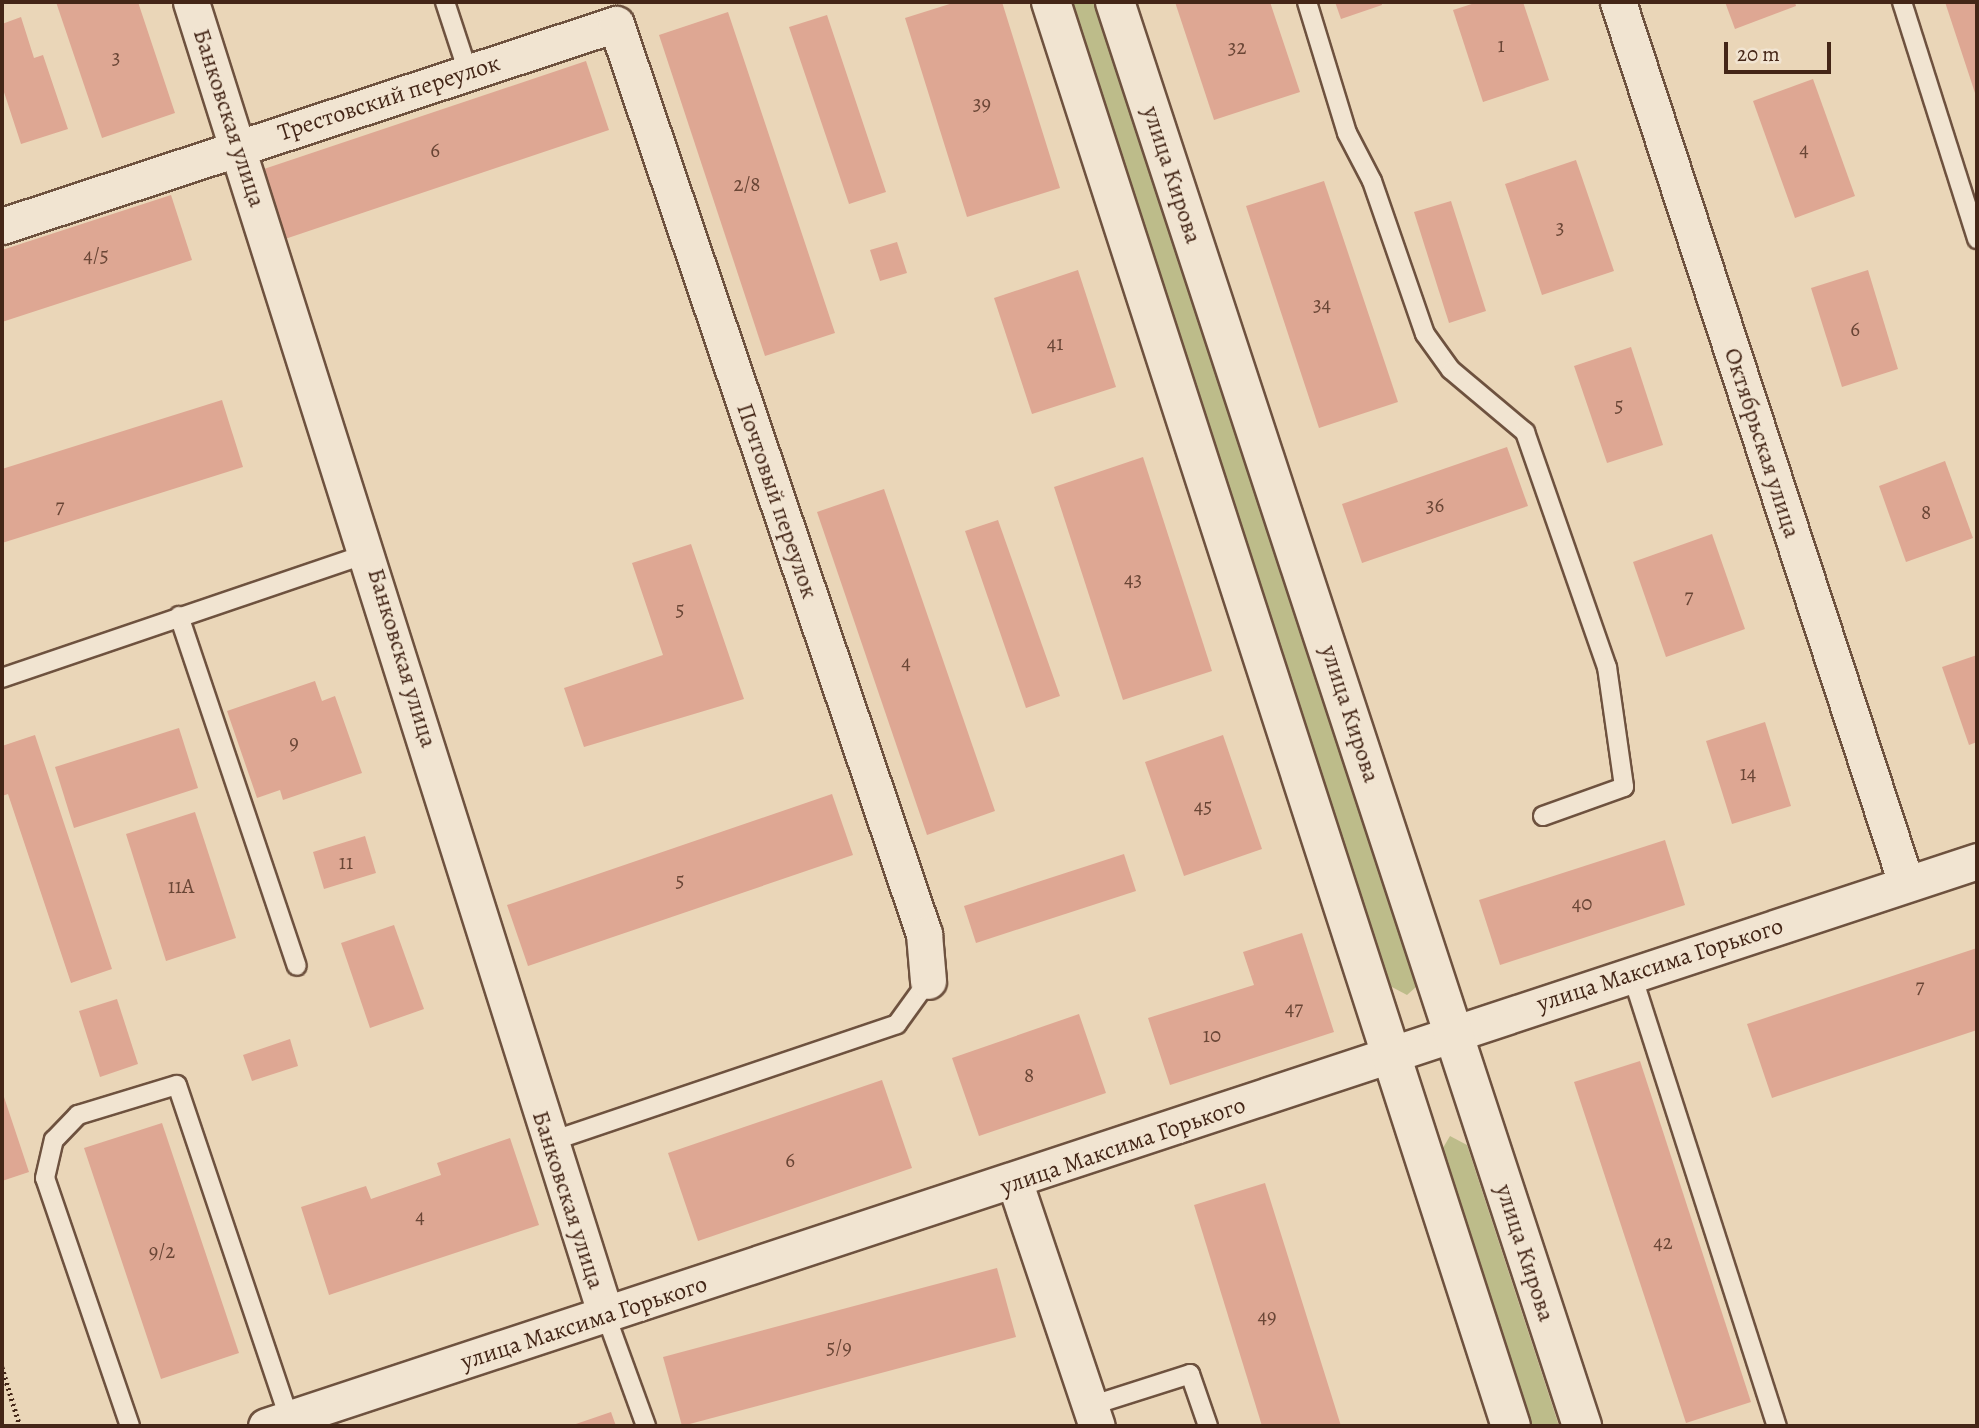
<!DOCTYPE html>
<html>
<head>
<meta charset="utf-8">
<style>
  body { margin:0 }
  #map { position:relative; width:1979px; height:1428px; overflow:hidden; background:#ead6b8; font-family:Alegreya,serif }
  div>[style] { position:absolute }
  .green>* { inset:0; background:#bdbc8a }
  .building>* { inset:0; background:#dea793 }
  .path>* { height:4.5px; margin-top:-2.25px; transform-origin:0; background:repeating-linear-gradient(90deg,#442617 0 2px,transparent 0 5.5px) }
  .roads { filter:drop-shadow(2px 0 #6e523f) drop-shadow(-2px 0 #6e523f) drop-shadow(0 2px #6e523f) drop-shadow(0 -2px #6e523f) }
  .lane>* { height:18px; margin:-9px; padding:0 9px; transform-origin:9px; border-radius:9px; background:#f1e4d1 }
  .street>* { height:35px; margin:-17.5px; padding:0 17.5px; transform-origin:17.5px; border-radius:17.5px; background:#f1e4d1 }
  .secondary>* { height:38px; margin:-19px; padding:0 19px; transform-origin:19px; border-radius:19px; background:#f1e4d1 }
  span { translate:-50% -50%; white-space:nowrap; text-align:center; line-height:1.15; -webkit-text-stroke:6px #f1e4d1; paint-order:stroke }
  .number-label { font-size:21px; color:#6a4636 }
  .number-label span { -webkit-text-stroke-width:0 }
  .street-label { font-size:24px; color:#442617 }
  .frame { position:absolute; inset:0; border:4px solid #442617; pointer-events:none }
  .scale { position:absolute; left:1724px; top:42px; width:107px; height:32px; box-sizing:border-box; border:4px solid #442617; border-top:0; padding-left:9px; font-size:21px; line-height:24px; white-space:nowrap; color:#442617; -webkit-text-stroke:5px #f1e4d1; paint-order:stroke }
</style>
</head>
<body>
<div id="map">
  <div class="green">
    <div style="clip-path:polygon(1069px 2px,1098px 2px,1415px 974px,1416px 987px,1407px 995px,1390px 986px)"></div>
    <div style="clip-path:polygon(1450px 1136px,1467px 1145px,1559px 1426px,1529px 1426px,1440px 1153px)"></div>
  </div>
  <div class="building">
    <div style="clip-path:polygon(56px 2px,138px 2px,175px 113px,102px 138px)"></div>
    <div style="clip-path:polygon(956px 2px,1002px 2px,1060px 188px,967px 217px,905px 18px)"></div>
    <div style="clip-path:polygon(1175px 2px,1270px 2px,1300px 92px,1214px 120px)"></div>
    <div style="clip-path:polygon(1335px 2px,1381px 2px,1382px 5px,1341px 19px)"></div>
    <div style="clip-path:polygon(1478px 2px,1523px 2px,1549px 80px,1483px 102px,1453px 10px)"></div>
    <div style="clip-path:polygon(1725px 2px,1795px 2px,1796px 6px,1735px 29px)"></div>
    <div style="clip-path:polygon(1945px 2px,1977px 2px,1977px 99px)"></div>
    <div style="clip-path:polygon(728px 12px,835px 333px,765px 356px,659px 35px)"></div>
    <div style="clip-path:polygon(827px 15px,886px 192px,849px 204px,789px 27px)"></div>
    <div style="clip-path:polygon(21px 17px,34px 58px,43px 55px,68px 129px,21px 144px,2px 86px,2px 24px)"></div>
    <div style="clip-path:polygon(586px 61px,609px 130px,285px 239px,261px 170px)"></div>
    <div style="clip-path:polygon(1813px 79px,1855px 196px,1795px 218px,1753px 101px)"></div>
    <div style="clip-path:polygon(1576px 160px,1614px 271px,1542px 295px,1505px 184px)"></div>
    <div style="clip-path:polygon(1324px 181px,1398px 402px,1319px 428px,1246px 206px)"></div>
    <div style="clip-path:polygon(171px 195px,192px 260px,2px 322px,2px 250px)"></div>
    <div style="clip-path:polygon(1451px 201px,1486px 311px,1449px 323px,1414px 212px)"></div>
    <div style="clip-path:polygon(897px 242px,907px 273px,880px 281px,870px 250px)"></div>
    <div style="clip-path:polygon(1078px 270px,1116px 387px,1032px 414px,994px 298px)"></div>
    <div style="clip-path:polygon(1868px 270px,1898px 369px,1842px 387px,1811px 288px)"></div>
    <div style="clip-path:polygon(1631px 347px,1663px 445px,1607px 463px,1574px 366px)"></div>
    <div style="clip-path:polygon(222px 400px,243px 467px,2px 543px,2px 469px)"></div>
    <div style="clip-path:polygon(1507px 447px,1528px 506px,1362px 563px,1342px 504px)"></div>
    <div style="clip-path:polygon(1143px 457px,1212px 671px,1123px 700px,1054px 487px)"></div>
    <div style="clip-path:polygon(1945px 461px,1973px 538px,1906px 562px,1879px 486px)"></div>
    <div style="clip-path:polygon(884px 489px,995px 811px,927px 835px,817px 512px)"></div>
    <div style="clip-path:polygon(998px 520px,1060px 696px,1026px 708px,965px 531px)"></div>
    <div style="clip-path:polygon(1712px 534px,1745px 629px,1666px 657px,1633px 562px)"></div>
    <div style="clip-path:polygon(691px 544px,744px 699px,584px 747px,564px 688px,663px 655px,632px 563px)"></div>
    <div style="clip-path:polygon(1977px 655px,1977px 742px,1969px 745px,1942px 667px)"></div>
    <div style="clip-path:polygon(315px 681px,322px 701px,335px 696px,362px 773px,283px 800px,280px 790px,257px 798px,227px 711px)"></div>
    <div style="clip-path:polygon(1765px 722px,1791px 806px,1732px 824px,1706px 741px)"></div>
    <div style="clip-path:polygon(179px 728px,198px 788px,74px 828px,55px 767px)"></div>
    <div style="clip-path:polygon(35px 735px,112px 969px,71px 983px,8px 794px,2px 796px,2px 746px)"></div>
    <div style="clip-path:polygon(1223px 735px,1262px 849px,1184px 876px,1145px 762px)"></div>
    <div style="clip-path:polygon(832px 794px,853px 855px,528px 966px,507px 905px)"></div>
    <div style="clip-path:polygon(195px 812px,236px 938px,166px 961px,126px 834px)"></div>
    <div style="clip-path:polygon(365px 836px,376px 873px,324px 889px,313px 852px)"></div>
    <div style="clip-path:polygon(1665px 840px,1685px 905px,1500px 965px,1479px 900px)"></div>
    <div style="clip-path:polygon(1124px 854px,1136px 891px,976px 943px,964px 906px)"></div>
    <div style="clip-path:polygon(394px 925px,424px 1009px,370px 1028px,341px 943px)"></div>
    <div style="clip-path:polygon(1302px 933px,1334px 1032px,1170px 1085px,1148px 1018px,1254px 985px,1243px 952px)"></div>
    <div style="clip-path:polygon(1977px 948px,1977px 1030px,1772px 1098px,1747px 1024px)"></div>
    <div style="clip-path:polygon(117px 999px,138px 1064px,100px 1077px,79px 1011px)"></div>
    <div style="clip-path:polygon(1079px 1014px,1106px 1093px,979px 1136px,952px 1058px)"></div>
    <div style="clip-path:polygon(290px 1039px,298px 1066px,252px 1081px,243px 1055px)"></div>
    <div style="clip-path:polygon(1640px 1061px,1751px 1402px,1686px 1423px,1574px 1082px)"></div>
    <div style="clip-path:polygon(882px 1080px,912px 1168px,698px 1241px,668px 1153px)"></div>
    <div style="clip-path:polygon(2px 1091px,29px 1172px,2px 1181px)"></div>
    <div style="clip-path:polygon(162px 1123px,239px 1353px,161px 1379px,84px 1148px)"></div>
    <div style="clip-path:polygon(510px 1138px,539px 1225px,329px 1295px,301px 1207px,366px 1186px,371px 1199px,441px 1175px,437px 1163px)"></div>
    <div style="clip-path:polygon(1265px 1183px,1341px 1426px,1262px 1426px,1194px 1205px)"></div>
    <div style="clip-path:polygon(997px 1268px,1016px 1337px,682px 1426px,663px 1357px)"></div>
    <div style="clip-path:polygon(611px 1412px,616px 1426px,570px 1426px)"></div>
  </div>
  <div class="path">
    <div style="left:2px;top:1367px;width:62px;rotate:73deg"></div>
  </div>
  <div class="roads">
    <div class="lane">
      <div style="left:445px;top:2px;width:74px;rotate:71.8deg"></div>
      <div style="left:1307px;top:2px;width:137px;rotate:73deg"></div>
      <div style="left:1347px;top:133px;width:54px;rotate:62.5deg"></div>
      <div style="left:1372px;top:181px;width:162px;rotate:70.9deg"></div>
      <div style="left:1425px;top:334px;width:44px;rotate:54.2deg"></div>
      <div style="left:1451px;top:370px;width:97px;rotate:40deg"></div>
      <div style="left:1525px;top:432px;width:249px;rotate:70.8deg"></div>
      <div style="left:1607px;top:667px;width:121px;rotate:81.9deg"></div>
      <div style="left:1624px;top:787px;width:86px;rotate:160.3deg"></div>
      <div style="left:1902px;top:2px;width:249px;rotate:72.4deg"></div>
      <div style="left:179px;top:616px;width:369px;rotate:71.4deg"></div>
      <div style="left:2px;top:678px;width:389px;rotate:-18.8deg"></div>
      <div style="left:1632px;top:975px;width:474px;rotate:72.2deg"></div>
      <div style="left:549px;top:1142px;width:367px;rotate:-18.7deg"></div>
      <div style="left:897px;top:1024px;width:53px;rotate:-54.2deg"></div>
      <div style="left:606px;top:1316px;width:117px;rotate:70deg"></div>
      <div style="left:1090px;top:1406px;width:105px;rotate:-17.7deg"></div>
      <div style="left:1190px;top:1374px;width:55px;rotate:70.9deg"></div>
      <div style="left:130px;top:1426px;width:262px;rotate:-108.9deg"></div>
      <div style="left:45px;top:1178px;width:39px;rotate:-77deg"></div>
      <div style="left:54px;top:1140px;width:35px;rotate:-46deg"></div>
      <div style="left:78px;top:1115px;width:103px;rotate:-16.9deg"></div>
      <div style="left:177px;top:1085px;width:351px;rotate:71.4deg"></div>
    </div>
    <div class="street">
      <div style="left:191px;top:2px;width:1378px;rotate:72.47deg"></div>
      <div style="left:1618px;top:2px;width:927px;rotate:71.9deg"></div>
      <div style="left:2px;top:226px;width:646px;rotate:-18.21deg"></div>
      <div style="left:616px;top:24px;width:961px;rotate:71.3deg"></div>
      <div style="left:924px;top:934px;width:47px;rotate:85.1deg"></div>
      <div style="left:1015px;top:1183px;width:256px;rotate:71.4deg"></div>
      <div style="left:266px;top:1426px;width:1802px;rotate:-18.27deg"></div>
    </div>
    <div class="secondary">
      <div style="left:1051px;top:2px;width:1496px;rotate:72.1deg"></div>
      <div style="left:1115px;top:2px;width:1499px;rotate:71.84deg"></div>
    </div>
  </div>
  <div class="number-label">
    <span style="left:1501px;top:45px">1</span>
    <span style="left:1237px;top:47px">32</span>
    <span style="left:116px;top:57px">3</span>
    <span style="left:982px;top:103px">39</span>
    <span style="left:1804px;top:149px">4</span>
    <span style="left:435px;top:150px">6</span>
    <span style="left:747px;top:184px">2/8</span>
    <span style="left:1560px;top:227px">3</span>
    <span style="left:96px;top:255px">4/5</span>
    <span style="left:1322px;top:304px">34</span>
    <span style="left:1855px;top:329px">6</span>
    <span style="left:1055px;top:343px">41</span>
    <span style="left:1619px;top:405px">5</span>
    <span style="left:1435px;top:505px">36</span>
    <span style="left:60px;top:506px">7</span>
    <span style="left:1926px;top:512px">8</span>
    <span style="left:1133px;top:579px">43</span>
    <span style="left:1689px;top:596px">7</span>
    <span style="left:680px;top:609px">5</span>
    <span style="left:906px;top:662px">4</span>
    <span style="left:294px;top:742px">9</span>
    <span style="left:1748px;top:773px">14</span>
    <span style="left:1203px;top:806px">45</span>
    <span style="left:346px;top:862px">11</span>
    <span style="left:680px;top:880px">5</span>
    <span style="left:181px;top:886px">11А</span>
    <span style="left:1582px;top:903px">40</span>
    <span style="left:1920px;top:986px">7</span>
    <span style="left:1294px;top:1008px">47</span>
    <span style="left:1212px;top:1035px">10</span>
    <span style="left:1029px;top:1075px">8</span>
    <span style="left:790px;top:1160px">6</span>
    <span style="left:420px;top:1216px">4</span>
    <span style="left:1663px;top:1242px">42</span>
    <span style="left:162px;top:1251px">9/2</span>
    <span style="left:1267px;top:1316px">49</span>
    <span style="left:839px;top:1347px">5/9</span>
  </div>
  <div class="street-label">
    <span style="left:389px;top:98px;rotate:-18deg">Трестовский переулок</span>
    <span style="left:229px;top:118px;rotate:72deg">Банковская улица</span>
    <span style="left:1172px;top:175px;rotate:72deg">улица Кирова</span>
    <span style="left:1762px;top:443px;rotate:72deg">Октябрьская улица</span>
    <span style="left:777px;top:501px;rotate:71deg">Почтовый переулок</span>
    <span style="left:402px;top:658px;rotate:73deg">Банковская улица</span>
    <span style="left:1350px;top:714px;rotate:72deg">улица Кирова</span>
    <span style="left:1660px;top:965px;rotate:-18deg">улица Максима Горького</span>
    <span style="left:1123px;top:1146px;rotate:-19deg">улица Максима Горького</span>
    <span style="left:568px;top:1200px;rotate:72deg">Банковская улица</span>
    <span style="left:1525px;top:1253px;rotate:72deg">улица Кирова</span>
    <span style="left:584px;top:1323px;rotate:-18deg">улица Максима Горького</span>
  </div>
  <div class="frame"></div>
  <div class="scale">20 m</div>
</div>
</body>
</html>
